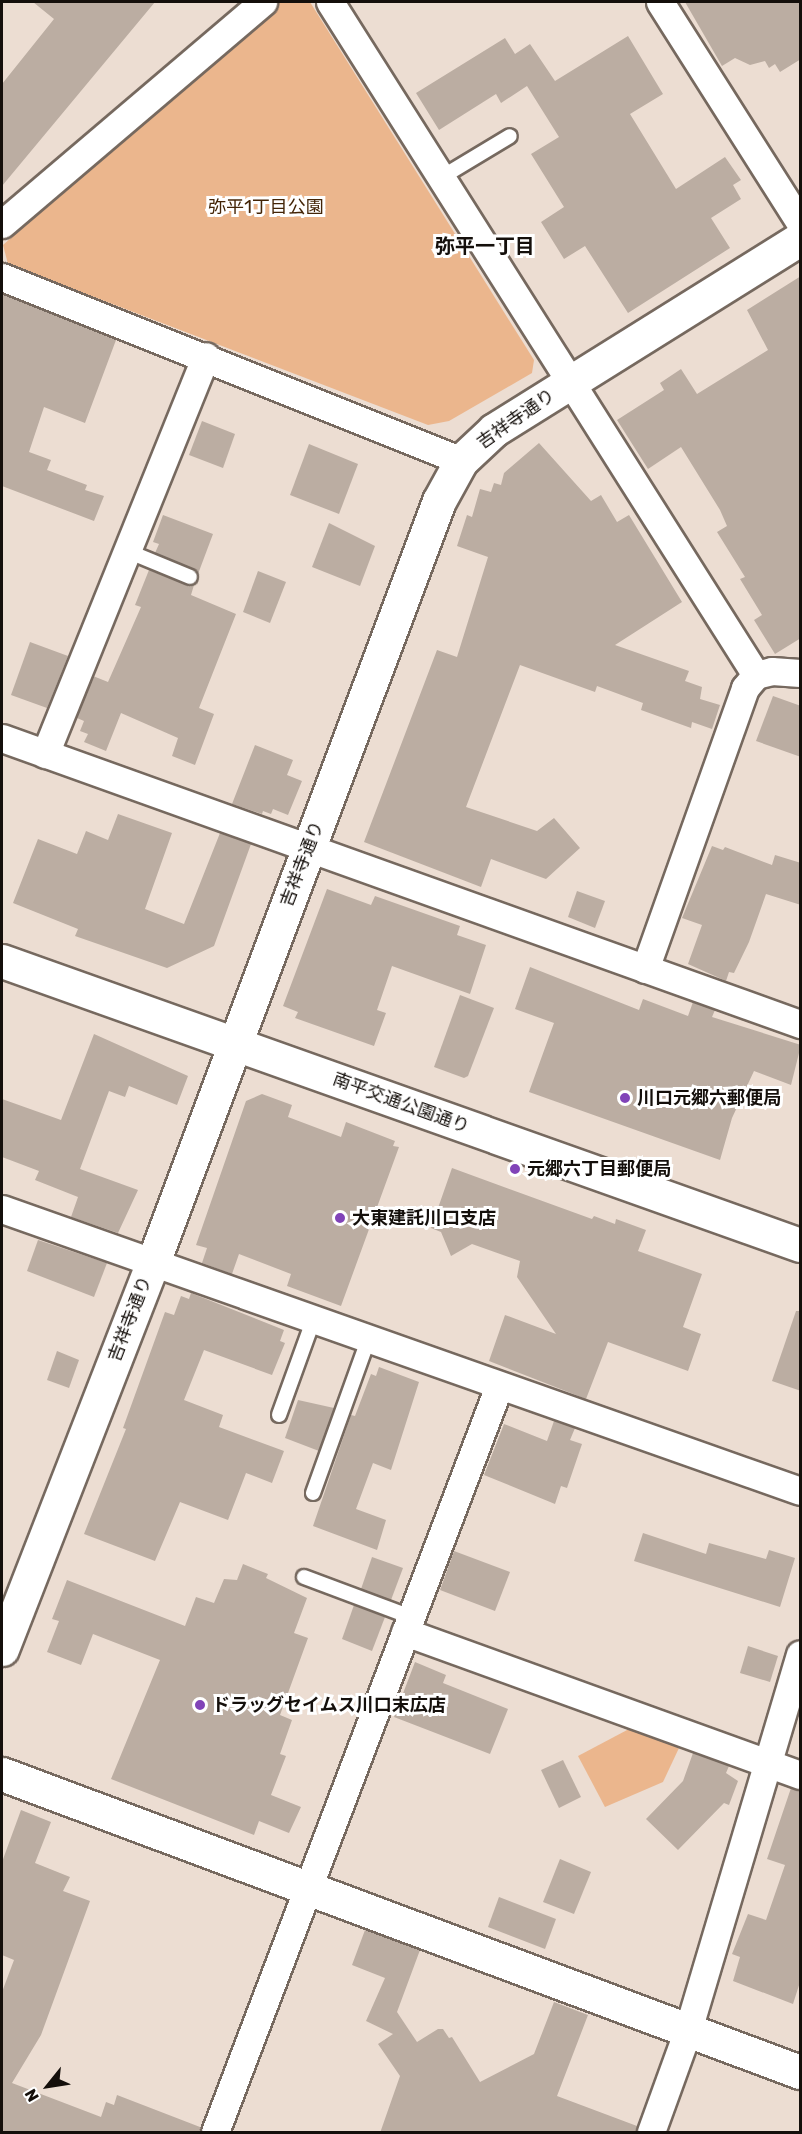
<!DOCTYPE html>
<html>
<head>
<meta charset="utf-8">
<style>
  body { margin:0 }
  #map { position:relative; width:802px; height:2134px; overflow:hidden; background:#ecddd2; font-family:Rubik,"Noto Sans JP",sans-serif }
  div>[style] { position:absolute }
  .green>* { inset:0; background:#ebb68d }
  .building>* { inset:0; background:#bbada2 }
  .roads { filter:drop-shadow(2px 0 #76695f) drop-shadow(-2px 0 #76695f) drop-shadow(0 2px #76695f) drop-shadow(0 -2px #76695f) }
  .service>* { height:14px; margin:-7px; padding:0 7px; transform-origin:7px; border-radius:7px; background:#fff }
  .minor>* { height:27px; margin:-13.5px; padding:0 13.5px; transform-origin:13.5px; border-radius:13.5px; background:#fff }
  .tertiary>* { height:33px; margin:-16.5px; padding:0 16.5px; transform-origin:16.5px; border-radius:16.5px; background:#fff }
  .dots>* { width:16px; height:16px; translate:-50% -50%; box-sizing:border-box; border:3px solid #fff; border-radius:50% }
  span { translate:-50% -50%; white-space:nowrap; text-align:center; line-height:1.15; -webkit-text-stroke:6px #fff; paint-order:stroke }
  .park-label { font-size:18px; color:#432406 }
  .street-label { font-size:18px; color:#140f0b }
  .poi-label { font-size:18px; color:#140f0b; font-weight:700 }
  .left { translate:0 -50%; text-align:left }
  .neighbourhood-label { font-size:20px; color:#140f0b; font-weight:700 }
  .frame { position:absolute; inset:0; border:3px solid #140f0b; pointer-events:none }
  .north { position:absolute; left:18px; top:2056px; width:60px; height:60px; -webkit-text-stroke:4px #fff; paint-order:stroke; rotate:240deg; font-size:16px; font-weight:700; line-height:24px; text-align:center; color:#140f0b }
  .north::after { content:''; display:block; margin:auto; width:21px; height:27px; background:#140f0b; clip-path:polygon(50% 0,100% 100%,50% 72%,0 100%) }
</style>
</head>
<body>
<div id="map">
  <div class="green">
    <div style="clip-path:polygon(277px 2px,310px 2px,534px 360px,532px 373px,449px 421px,428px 425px,8px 264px,3px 245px)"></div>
    <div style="clip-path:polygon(629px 1729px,679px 1748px,663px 1782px,605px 1807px,578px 1756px)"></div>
  </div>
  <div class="building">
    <div style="clip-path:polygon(33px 2px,155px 2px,2px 186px,2px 84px,54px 19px)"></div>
    <div style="clip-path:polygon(685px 2px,801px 2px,801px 59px,780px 72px,775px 64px,769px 68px,765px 61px,750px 65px,735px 58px,722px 66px)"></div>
    <div style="clip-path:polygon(628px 36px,663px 94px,630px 114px,676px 189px,725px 157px,741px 180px,733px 185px,741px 199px,711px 218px,730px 248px,628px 313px,585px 246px,564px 259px,541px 222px,564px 207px,531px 154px,559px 137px,527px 86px,501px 103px,496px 94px,439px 130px,416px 93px,505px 38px,515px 54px,530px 44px,555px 81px)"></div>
    <div style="clip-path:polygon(801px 276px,801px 638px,775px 654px,754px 620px,762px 615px,740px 579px,745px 577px,717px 532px,727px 526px,720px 510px,681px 447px,648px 469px,617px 420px,664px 390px,660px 383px,681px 369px,697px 394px,768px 350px,747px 310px)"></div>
    <div style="clip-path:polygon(2px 294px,116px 340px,85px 423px,44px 407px,29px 452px,51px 460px,47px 470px,87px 485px,85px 490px,104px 496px,94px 521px,2px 486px)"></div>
    <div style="clip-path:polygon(202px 421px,235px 434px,223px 468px,189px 455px)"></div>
    <div style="clip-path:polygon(539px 443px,591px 501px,601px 495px,617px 522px,629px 515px,682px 602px,615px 645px,689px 671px,685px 681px,702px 687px,700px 699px,720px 705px,712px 729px,692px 722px,691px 728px,641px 710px,643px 703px,597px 686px,595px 692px,520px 665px,466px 807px,537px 831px,554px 818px,580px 848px,546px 879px,491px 859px,481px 887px,364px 842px,437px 650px,457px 657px,488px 557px,457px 546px,467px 515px,472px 517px,480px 489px,491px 492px,494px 483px,501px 485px,504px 473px)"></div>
    <div style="clip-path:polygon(309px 444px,358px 464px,339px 514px,290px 495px)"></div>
    <div style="clip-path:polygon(163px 515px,213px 534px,198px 574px,155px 553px,159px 544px,153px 542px)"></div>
    <div style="clip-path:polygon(329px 523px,375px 546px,360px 586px,312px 567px)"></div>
    <div style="clip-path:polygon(149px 570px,187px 585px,194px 585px,191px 595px,236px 614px,199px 708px,214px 714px,195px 765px,172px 756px,178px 738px,121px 713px,106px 751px,84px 742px,88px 734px,80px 731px,84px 721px,77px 718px,93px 676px,108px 682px,141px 607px,135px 605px)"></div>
    <div style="clip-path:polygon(258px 571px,286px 582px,270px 623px,243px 612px)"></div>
    <div style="clip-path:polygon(30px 642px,68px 656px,47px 708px,11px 695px)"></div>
    <div style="clip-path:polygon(773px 696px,801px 706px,801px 757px,756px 741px)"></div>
    <div style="clip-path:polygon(255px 745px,293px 760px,287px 775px,302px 781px,288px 815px,273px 809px,271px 814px,263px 811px,262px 814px,232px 804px)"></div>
    <div style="clip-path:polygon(118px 814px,172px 833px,145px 909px,184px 924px,220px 833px,251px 844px,214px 946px,167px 968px,75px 936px,78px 929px,13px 903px,38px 839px,77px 854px,86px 831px,108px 840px)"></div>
    <div style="clip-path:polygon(712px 846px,723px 850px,725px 847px,772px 865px,775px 855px,801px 863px,801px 905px,766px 894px,749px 942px,734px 973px,729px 972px,726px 981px,688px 964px,702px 925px,682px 918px)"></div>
    <div style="clip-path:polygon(327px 889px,371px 905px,375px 896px,460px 926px,457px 935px,486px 945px,470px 994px,392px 966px,377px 1010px,386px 1013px,374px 1046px,295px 1018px,298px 1012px,283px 1006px)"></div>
    <div style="clip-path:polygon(577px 891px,605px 901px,595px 928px,568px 917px)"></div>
    <div style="clip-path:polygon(530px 967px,639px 1010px,643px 999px,688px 1016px,693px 1002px,715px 1010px,712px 1017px,801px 1045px,791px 1085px,754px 1071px,732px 1118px,720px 1160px,529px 1092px,554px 1023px,515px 1009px)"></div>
    <div style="clip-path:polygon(460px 995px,494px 1008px,468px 1076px,464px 1078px,434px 1067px)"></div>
    <div style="clip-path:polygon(94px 1034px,188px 1076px,177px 1105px,129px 1086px,125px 1097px,109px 1091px,80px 1169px,138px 1190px,118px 1233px,71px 1217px,78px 1197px,35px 1180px,39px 1171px,2px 1157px,2px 1099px,61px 1120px)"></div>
    <div style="clip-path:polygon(262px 1094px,292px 1105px,288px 1117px,341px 1137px,346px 1122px,395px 1141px,393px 1146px,399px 1147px,341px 1306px,287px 1286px,291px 1274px,239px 1254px,232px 1274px,202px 1263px,207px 1248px,196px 1245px,246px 1101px)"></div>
    <div style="clip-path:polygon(452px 1168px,592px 1219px,594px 1216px,615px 1224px,616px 1219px,646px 1230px,638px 1251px,702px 1274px,683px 1327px,701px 1334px,688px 1371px,608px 1342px,586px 1399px,489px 1361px,505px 1315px,556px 1334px,517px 1277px,520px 1261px,472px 1244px,451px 1256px,441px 1232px,431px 1228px)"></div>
    <div style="clip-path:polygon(38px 1240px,107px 1263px,94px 1297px,27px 1271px)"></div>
    <div style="clip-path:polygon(191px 1293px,284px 1330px,280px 1341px,285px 1343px,272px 1375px,204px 1350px,184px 1400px,223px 1415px,219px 1427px,284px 1451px,272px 1483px,246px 1473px,228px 1520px,180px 1502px,155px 1561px,84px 1534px,126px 1429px,123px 1428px,165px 1312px,174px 1315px,181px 1296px,189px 1299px)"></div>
    <div style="clip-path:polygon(796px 1311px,801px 1311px,801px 1391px,772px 1381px)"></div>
    <div style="clip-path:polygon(57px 1351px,79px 1360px,69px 1388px,47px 1380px)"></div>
    <div style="clip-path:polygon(379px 1367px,419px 1382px,391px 1470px,373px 1463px,356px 1509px,386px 1520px,377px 1550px,313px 1526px,351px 1415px,355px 1416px,371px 1374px,376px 1376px)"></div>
    <div style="clip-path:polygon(298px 1400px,334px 1408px,319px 1451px,285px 1438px)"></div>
    <div style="clip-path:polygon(554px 1421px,575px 1428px,570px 1440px,582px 1444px,567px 1488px,561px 1486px,555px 1504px,484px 1475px,504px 1424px,547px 1441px)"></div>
    <div style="clip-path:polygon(643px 1533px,706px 1554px,709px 1543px,766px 1559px,769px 1550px,795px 1558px,780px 1607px,634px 1561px)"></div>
    <div style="clip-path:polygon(454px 1551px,510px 1572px,495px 1611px,440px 1590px)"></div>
    <div style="clip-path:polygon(372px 1557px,403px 1568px,391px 1600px,361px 1589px)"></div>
    <div style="clip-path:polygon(243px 1564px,268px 1574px,266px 1578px,307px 1598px,294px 1633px,308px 1638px,280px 1715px,292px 1720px,280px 1754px,286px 1756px,271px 1795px,301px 1807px,289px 1833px,259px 1821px,254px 1835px,111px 1779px,160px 1660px,93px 1634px,81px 1665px,47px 1652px,59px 1621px,52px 1619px,67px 1580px,185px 1626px,196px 1597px,214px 1603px,224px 1579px,237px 1580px)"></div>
    <div style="clip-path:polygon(354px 1605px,385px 1617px,372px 1651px,342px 1639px)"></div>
    <div style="clip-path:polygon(748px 1646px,778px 1656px,770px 1682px,740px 1673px)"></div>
    <div style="clip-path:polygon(415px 1662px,446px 1675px,443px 1683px,508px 1709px,490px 1754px,394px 1717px)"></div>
    <div style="clip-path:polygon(693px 1753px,729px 1766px,726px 1773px,738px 1781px,729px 1805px,724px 1803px,678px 1850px,646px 1819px,683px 1781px)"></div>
    <div style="clip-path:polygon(563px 1760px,581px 1797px,559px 1808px,541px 1770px)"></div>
    <div style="clip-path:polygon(791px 1788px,801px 1790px,801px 1979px,793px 2004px,733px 1981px,740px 1957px,732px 1954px,748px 1914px,766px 1920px,785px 1865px,767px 1859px)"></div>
    <div style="clip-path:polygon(21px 1810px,51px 1822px,35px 1863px,70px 1877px,63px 1891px,90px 1901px,41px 2035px,12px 2083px,101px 2117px,106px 2102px,114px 2105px,117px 2095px,200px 2127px,200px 2133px,2px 2133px,2px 1992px,14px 1960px,2px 1955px,2px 1862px)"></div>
    <div style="clip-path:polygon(560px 1859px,591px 1872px,574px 1914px,543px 1902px)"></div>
    <div style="clip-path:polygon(499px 1897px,556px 1919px,545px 1949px,488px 1927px)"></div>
    <div style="clip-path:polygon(365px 1930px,420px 1950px,397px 2012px,417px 2042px,438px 2029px,443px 2029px,449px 2038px,452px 2037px,480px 2082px,534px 2054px,554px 2002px,588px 2015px,557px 2096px,637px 2126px,636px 2133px,380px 2133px,400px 2076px,378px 2044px,393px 2034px,366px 2021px,385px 1978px,352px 1965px)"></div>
  </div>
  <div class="roads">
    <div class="service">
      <div style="left:442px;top:177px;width:79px;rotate:-31.1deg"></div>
      <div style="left:127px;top:551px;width:68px;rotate:22.4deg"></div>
      <div style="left:279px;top:1415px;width:100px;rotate:-70.1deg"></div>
      <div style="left:313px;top:1493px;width:163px;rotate:-70.2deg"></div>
      <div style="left:304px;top:1577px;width:114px;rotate:20.5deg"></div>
    </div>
    <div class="minor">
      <div style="left:330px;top:2px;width:796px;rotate:57.67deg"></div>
      <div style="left:660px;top:2px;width:262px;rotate:57.6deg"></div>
      <div style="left:2px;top:224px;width:343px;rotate:-40.4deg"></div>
      <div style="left:2px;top:277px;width:495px;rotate:21.8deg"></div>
      <div style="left:2px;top:738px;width:848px;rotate:19.72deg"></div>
      <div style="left:45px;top:754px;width:429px;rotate:-68deg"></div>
      <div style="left:645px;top:969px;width:298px;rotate:-70.4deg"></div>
      <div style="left:745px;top:688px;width:17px;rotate:-50deg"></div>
      <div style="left:756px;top:675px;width:16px;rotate:-14deg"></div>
      <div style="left:772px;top:671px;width:28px;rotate:4deg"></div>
      <div style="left:2px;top:1209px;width:846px;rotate:19.46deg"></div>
      <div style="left:405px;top:1632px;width:420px;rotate:19.9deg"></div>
      <div style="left:215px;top:2132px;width:798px;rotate:-69.16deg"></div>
      <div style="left:651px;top:2132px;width:109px;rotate:-70.1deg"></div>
      <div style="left:688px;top:2030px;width:392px;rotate:-73.4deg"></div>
    </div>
    <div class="tertiary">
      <div style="left:2px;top:961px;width:847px;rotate:19.59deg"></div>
      <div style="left:2px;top:1649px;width:412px;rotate:-68.7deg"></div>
      <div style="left:152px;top:1265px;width:816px;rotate:-69.41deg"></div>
      <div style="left:439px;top:501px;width:46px;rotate:-61.2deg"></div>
      <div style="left:461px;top:461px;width:45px;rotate:-43.2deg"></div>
      <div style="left:494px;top:430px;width:361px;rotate:-32deg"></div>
      <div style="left:2px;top:1774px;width:852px;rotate:20.48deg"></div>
    </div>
  </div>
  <div class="dots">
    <div style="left:625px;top:1098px;background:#8143b8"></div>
    <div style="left:515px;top:1169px;background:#8143b8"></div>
    <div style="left:340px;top:1218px;background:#8143b8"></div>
    <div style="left:200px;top:1705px;background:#8143b8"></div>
  </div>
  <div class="park-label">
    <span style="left:266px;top:207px">弥平1丁目公園</span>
  </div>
  <div class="street-label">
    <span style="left:516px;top:419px;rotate:-35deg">吉祥寺通り</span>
    <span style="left:302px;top:864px;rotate:-69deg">吉祥寺通り</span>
    <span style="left:401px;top:1103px;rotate:20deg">南平交通公園通り</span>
    <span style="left:130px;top:1319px;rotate:-69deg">吉祥寺通り</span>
  </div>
  <div class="poi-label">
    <span class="left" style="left:637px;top:1098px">川口元郷六郵便局</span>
    <span class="left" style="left:527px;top:1169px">元郷六丁目郵便局</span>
    <span class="left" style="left:352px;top:1218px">大東建託川口支店</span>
    <span class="left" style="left:212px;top:1705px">ドラッグセイムス川口末広店</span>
  </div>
  <div class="neighbourhood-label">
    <span style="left:485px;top:246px">弥平一丁目</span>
  </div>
  <div class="frame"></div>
  <div class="north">N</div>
</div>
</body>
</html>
